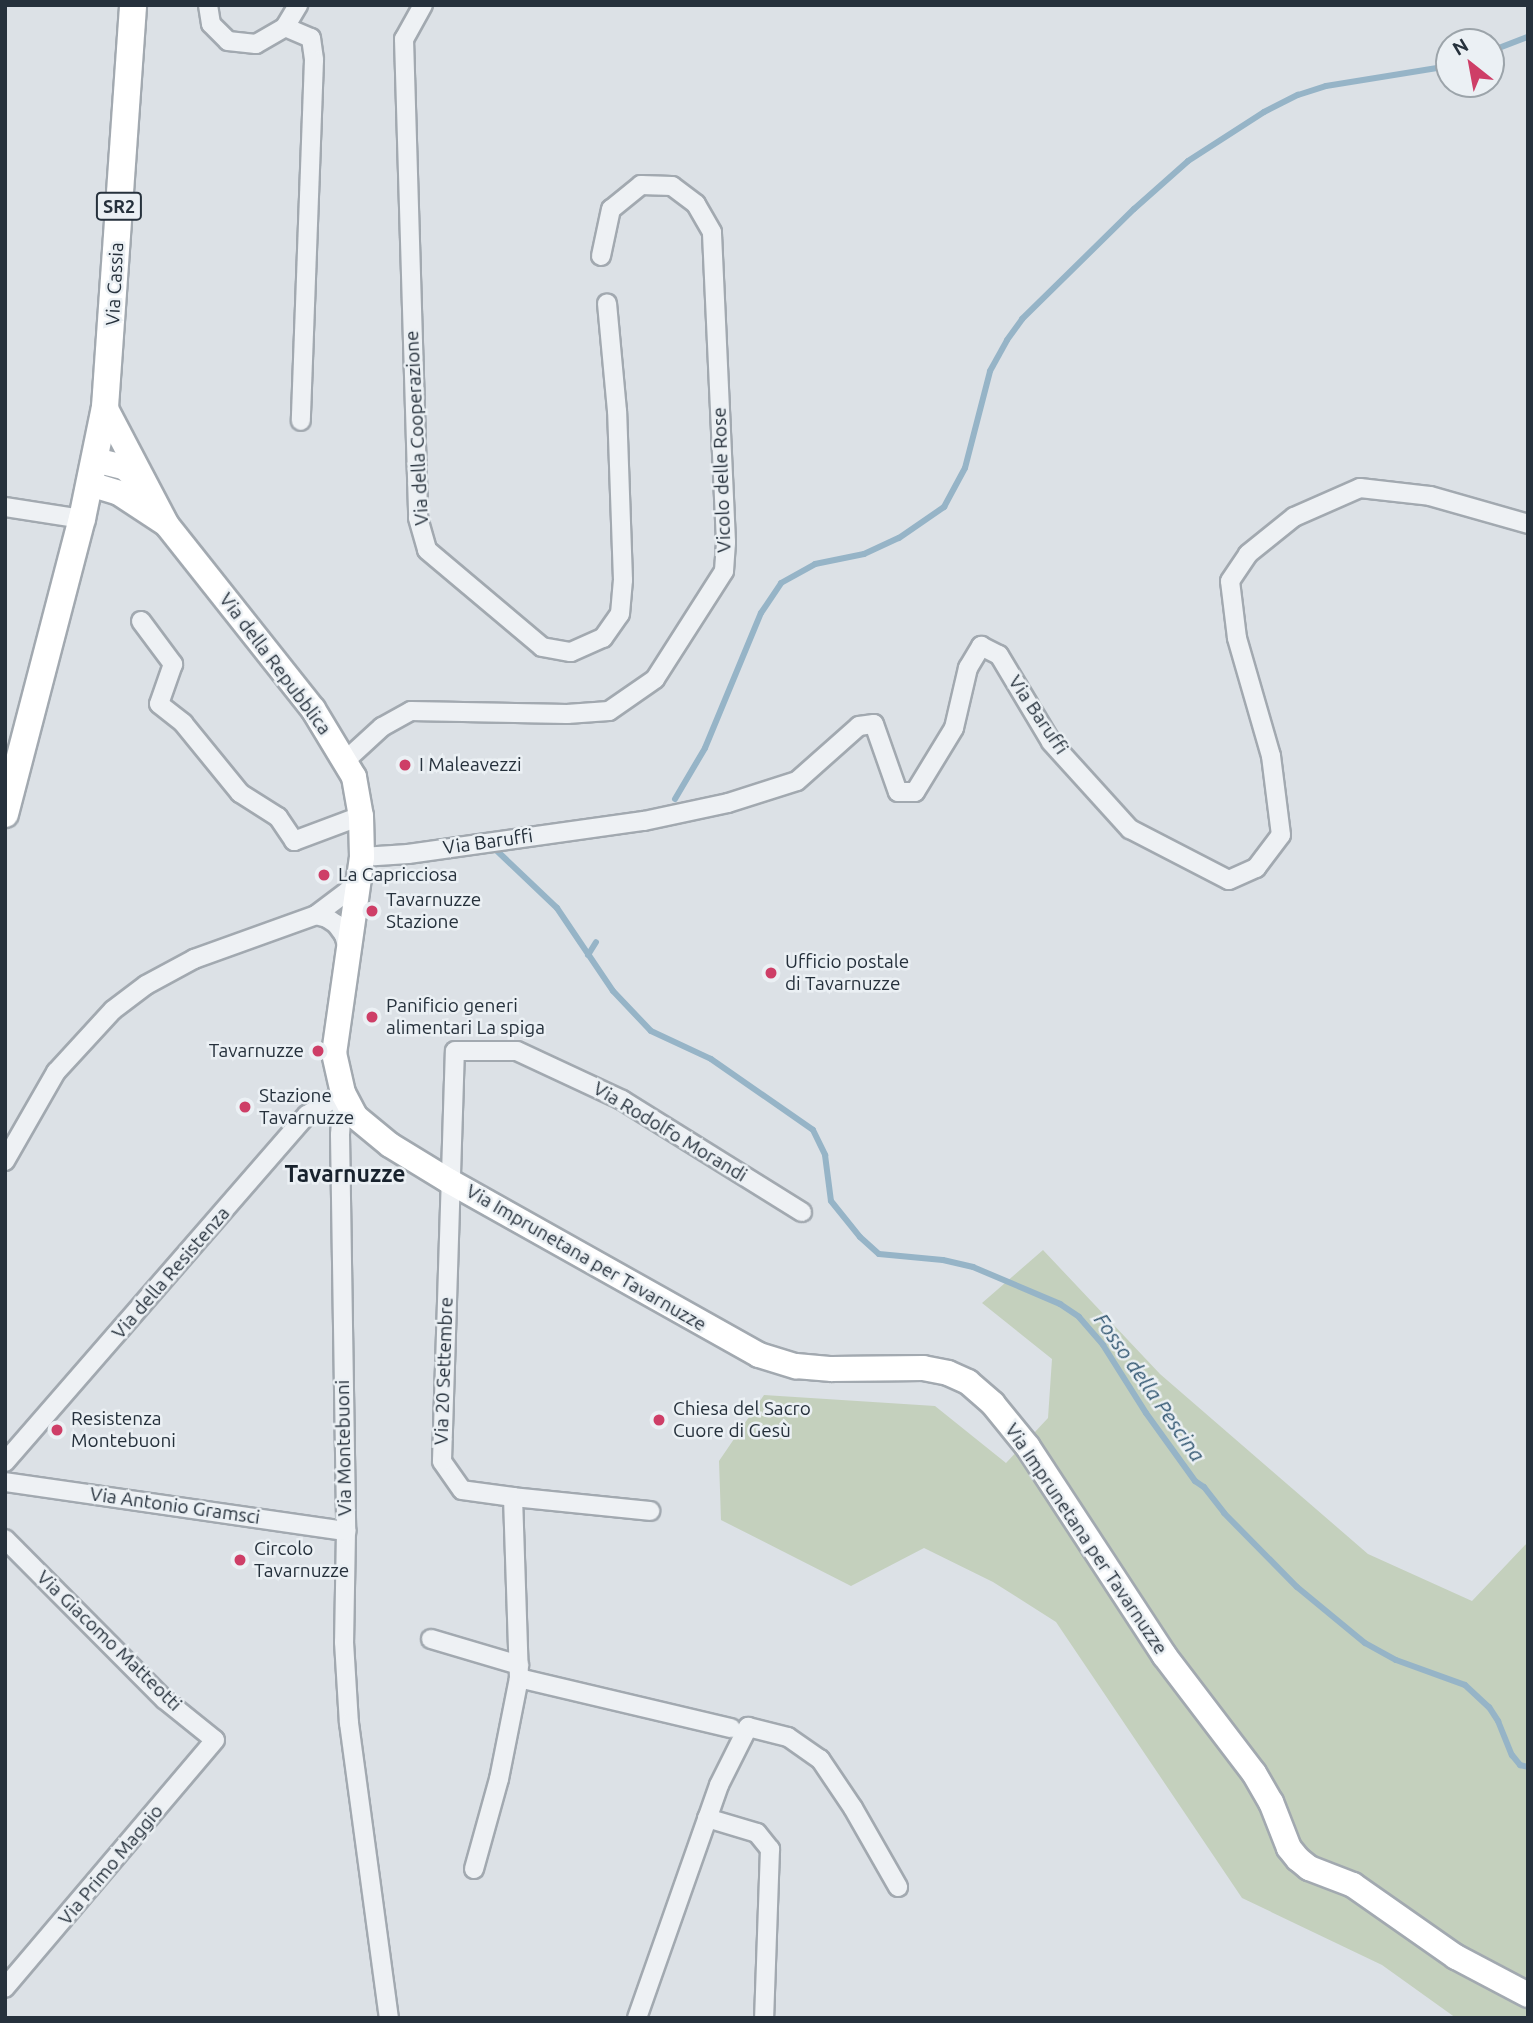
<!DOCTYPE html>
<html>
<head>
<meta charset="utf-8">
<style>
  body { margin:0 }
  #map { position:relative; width:1533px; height:2023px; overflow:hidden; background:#dce1e6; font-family:Ubuntu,sans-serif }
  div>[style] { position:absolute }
  .green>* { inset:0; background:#c4d0bd }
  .stream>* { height:6px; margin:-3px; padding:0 3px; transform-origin:3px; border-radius:3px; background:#96b4c7 }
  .roads { filter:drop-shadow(2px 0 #a2a9b0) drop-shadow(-2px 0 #a2a9b0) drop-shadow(0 2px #a2a9b0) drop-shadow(0 -2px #a2a9b0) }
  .minor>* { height:18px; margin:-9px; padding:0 9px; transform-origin:9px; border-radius:9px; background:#eef1f4 }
  .secondary>* { height:24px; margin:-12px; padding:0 12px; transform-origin:12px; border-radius:12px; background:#fff }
  .primary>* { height:26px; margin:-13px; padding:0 13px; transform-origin:13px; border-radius:13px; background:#fff }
  .dots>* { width:19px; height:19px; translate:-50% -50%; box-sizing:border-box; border:4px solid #ebf0f4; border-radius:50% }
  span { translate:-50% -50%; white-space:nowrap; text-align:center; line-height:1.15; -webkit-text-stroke:5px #ebf0f4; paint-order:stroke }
  .shield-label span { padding:2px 5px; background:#ebf0f4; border:2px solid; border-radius:5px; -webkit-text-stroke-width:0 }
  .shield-label { font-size:18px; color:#26313c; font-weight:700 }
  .street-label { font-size:19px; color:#26313c }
  .poi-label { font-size:19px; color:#26313c }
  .left { translate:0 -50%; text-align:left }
  .right { translate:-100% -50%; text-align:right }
  .water-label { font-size:21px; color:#305570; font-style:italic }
  .quarter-label { font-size:23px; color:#18222d; font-weight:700 }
  .frame { position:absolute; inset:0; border:7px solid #26313c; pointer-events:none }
  .north { position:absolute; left:1435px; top:28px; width:70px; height:70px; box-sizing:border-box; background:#ebf0f4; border:2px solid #9ca4aa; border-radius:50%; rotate:329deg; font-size:19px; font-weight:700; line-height:28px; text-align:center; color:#26313c }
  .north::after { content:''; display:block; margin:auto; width:24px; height:32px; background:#ce3e67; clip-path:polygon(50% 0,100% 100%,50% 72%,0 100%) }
</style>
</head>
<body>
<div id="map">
  <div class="green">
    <div style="clip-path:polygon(1043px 1250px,1160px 1374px,1368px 1554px,1472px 1601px,1528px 1542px,1528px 2018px,1456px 2018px,1382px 1965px,1242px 1898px,1056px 1622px,993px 1582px,924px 1548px,851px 1586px,721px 1520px,719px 1461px,764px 1395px,935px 1406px,1006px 1463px,1048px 1418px,1052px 1359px,982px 1303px)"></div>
  </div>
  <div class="stream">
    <div style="left:1491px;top:51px;width:40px;rotate:-21deg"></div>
    <div style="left:675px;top:799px;width:59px;rotate:-59.5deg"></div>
    <div style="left:705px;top:748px;width:146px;rotate:-67.5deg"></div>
    <div style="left:761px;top:613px;width:36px;rotate:-56deg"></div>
    <div style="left:781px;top:583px;width:39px;rotate:-29deg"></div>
    <div style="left:815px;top:564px;width:50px;rotate:-11.5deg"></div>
    <div style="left:864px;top:554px;width:38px;rotate:-25deg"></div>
    <div style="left:899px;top:538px;width:55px;rotate:-34.6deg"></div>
    <div style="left:944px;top:507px;width:44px;rotate:-61.7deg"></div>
    <div style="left:965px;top:468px;width:100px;rotate:-75.5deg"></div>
    <div style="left:990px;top:371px;width:35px;rotate:-61deg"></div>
    <div style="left:1007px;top:340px;width:26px;rotate:-54deg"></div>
    <div style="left:1022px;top:319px;width:157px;rotate:-44.5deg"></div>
    <div style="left:1134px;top:209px;width:72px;rotate:-41.6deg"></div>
    <div style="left:1188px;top:161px;width:90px;rotate:-32.8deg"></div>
    <div style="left:1264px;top:112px;width:38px;rotate:-27deg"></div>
    <div style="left:1298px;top:95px;width:29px;rotate:-18deg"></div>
    <div style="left:1326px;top:86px;width:125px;rotate:-9.2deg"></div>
    <div style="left:494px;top:848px;width:87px;rotate:43.6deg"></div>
    <div style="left:557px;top:908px;width:100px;rotate:56deg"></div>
    <div style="left:613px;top:991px;width:55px;rotate:46.5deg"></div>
    <div style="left:651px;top:1031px;width:66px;rotate:25deg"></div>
    <div style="left:711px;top:1059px;width:124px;rotate:34.8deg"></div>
    <div style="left:813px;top:1130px;width:28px;rotate:64deg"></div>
    <div style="left:825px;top:1155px;width:46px;rotate:82.6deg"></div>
    <div style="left:831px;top:1201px;width:46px;rotate:51.1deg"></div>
    <div style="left:860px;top:1237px;width:25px;rotate:42deg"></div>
    <div style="left:879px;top:1254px;width:64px;rotate:5.4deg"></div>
    <div style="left:943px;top:1260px;width:31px;rotate:13deg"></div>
    <div style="left:973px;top:1267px;width:95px;rotate:23deg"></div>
    <div style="left:1060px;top:1304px;width:23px;rotate:34deg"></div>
    <div style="left:1079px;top:1317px;width:37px;rotate:49deg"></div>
    <div style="left:1103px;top:1345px;width:80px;rotate:57.7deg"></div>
    <div style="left:1146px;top:1413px;width:84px;rotate:54.2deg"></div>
    <div style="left:1195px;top:1481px;width:11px;rotate:34deg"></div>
    <div style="left:1204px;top:1487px;width:33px;rotate:52deg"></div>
    <div style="left:1224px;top:1513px;width:104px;rotate:45.4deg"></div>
    <div style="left:1297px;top:1587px;width:88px;rotate:39.5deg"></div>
    <div style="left:1365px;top:1643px;width:35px;rotate:29deg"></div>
    <div style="left:1396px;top:1660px;width:73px;rotate:19.9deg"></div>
    <div style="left:1465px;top:1685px;width:33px;rotate:43deg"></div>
    <div style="left:1489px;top:1707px;width:17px;rotate:57deg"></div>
    <div style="left:1498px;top:1721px;width:37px;rotate:68deg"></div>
    <div style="left:1512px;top:1755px;width:13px;rotate:51deg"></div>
    <div style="left:1520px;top:1765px;width:8px;rotate:14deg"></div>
    <div style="left:588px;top:955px;width:15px;rotate:-58deg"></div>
  </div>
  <div class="roads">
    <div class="minor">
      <div style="left:208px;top:5px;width:19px;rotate:81deg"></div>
      <div style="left:211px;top:24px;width:24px;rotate:45deg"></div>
      <div style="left:228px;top:41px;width:28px;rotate:6deg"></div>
      <div style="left:256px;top:44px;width:34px;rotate:-30deg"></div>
      <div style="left:285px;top:27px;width:26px;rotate:-59deg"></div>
      <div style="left:423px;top:5px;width:39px;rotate:119deg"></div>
      <div style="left:404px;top:39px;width:479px;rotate:88.3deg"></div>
      <div style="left:418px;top:518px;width:33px;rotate:74deg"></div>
      <div style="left:427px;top:550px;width:150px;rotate:40.1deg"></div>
      <div style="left:542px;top:647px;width:29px;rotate:10deg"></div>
      <div style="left:571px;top:652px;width:35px;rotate:-24deg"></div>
      <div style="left:603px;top:638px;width:29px;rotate:-55deg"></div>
      <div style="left:620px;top:614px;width:34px;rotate:-85deg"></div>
      <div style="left:623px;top:580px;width:169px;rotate:-92deg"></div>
      <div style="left:617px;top:411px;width:108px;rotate:-95.3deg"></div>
      <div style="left:285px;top:27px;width:28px;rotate:23deg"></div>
      <div style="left:311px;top:38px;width:22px;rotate:82deg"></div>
      <div style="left:314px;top:60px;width:361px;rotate:92.1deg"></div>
      <div style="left:5px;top:507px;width:78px;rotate:8.9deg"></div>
      <div style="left:141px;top:621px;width:54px;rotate:53.3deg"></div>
      <div style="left:173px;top:664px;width:42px;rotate:109.3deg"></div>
      <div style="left:159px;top:704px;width:31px;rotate:38deg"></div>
      <div style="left:183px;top:723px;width:90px;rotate:50.8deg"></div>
      <div style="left:240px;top:793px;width:45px;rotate:32.3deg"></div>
      <div style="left:278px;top:817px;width:29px;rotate:56deg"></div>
      <div style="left:294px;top:841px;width:72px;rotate:-20.5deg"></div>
      <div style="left:346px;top:760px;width:49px;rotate:-42.5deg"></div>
      <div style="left:382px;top:727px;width:33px;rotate:-29deg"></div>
      <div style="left:411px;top:711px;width:156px;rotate:1.1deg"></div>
      <div style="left:567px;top:714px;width:42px;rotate:-4.1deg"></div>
      <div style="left:609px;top:711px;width:56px;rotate:-34.8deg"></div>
      <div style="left:655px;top:679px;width:128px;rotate:-57.4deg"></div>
      <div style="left:724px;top:571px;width:29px;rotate:-86deg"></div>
      <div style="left:726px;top:542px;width:310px;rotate:-92.6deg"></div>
      <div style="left:712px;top:232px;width:32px;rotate:-120deg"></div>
      <div style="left:696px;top:204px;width:30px;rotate:-143deg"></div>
      <div style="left:672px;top:186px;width:31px;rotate:-178deg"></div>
      <div style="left:641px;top:185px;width:38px;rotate:141deg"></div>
      <div style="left:611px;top:209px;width:48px;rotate:102deg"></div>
      <div style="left:362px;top:857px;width:46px;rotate:-3.7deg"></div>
      <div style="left:408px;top:854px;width:238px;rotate:-8deg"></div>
      <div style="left:644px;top:821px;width:86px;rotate:-12.1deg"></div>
      <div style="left:728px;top:803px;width:72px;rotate:-17.7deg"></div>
      <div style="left:797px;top:781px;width:83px;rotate:-41.6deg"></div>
      <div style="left:859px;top:726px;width:15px;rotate:-8deg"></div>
      <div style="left:874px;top:724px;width:72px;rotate:70.6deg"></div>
      <div style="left:898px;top:792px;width:17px"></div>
      <div style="left:915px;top:792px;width:75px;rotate:-58.6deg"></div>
      <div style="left:954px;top:728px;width:62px;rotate:-76.9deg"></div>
      <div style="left:968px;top:668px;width:26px;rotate:-59deg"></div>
      <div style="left:981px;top:646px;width:20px;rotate:27deg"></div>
      <div style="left:999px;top:655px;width:101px;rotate:59.1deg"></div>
      <div style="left:1051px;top:742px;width:118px;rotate:47.8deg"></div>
      <div style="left:1130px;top:829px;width:111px;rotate:27.3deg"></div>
      <div style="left:1229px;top:880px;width:30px;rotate:-24deg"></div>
      <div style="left:1256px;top:868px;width:41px;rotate:-52.9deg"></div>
      <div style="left:1281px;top:835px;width:80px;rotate:-97.2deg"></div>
      <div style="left:1271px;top:756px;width:123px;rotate:-106.1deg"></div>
      <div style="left:1237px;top:638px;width:57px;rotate:-97deg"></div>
      <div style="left:1230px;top:581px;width:32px;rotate:-56deg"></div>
      <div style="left:1248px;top:554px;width:59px;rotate:-38.8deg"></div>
      <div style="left:1294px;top:517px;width:72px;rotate:-23.7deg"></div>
      <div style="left:1360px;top:488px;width:70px;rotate:6.5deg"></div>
      <div style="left:1430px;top:496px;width:102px;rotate:15.9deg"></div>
      <div style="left:316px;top:915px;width:11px;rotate:15deg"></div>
      <div style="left:327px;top:918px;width:11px;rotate:34deg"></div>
      <div style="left:336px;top:924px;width:14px;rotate:54deg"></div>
      <div style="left:344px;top:935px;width:17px;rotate:73deg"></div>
      <div style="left:5px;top:1161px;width:103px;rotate:-60.2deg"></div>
      <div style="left:56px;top:1072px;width:84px;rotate:-47.4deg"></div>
      <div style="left:113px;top:1010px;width:41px;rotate:-37.1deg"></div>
      <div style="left:146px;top:985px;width:55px;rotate:-28.4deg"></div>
      <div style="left:194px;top:959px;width:130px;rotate:-19.8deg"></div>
      <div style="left:316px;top:915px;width:39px;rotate:-37deg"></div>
      <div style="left:347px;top:892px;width:18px;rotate:-49deg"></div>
      <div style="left:5px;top:1462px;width:460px;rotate:-49deg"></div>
      <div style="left:307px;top:1115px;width:42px;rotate:-31.4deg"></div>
      <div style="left:343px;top:1093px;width:42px;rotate:94.1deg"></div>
      <div style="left:340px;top:1135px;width:396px;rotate:89.1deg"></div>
      <div style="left:346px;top:1531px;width:111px;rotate:91deg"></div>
      <div style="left:344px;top:1642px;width:81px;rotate:86.5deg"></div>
      <div style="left:349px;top:1723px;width:298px;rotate:82.3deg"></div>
      <div style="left:5px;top:1482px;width:345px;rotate:8.2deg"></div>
      <div style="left:513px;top:1497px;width:138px;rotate:5.8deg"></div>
      <div style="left:5px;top:1539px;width:226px;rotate:45.2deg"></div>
      <div style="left:164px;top:1699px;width:65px;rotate:38.8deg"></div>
      <div style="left:215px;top:1740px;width:325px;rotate:130.3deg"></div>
      <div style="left:431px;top:1639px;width:92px;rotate:16.5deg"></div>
      <div style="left:519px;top:1678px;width:218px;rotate:13.3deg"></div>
      <div style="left:707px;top:1818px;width:52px;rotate:16.7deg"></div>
      <div style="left:757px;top:1833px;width:21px;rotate:51deg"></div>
      <div style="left:770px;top:1849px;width:169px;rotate:92deg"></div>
      <div style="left:474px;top:1869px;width:93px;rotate:-74.5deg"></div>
      <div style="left:499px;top:1779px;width:103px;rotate:-78.8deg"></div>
      <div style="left:519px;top:1678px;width:181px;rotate:-91.9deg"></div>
      <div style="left:513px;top:1497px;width:51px;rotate:-172.2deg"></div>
      <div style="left:462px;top:1490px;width:35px;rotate:-125deg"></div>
      <div style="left:442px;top:1461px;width:410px;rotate:-88.2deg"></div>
      <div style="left:455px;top:1051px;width:62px"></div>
      <div style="left:517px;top:1051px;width:116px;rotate:25deg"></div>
      <div style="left:622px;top:1100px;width:212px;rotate:31.9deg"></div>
      <div style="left:637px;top:2018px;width:247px;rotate:-70.6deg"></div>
      <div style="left:719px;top:1785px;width:65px;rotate:-63.4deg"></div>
      <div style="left:748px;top:1727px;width:41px;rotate:14deg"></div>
      <div style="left:788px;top:1737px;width:39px;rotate:35deg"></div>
      <div style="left:820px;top:1759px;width:59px;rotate:56deg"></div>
      <div style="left:853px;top:1808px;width:91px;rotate:60.3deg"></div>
    </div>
    <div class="secondary">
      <div style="left:105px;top:407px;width:133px;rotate:62.3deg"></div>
      <div style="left:167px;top:525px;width:235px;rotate:51.6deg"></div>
      <div style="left:313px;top:709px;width:79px;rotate:58.9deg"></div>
      <div style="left:354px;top:777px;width:40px;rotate:80deg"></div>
      <div style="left:361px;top:816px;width:41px;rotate:88.6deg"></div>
      <div style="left:362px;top:857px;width:198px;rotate:98.1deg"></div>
      <div style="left:334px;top:1053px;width:41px;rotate:77.3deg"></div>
      <div style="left:343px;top:1093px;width:27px;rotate:62deg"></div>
      <div style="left:356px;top:1117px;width:44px;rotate:39.5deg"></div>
      <div style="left:390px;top:1145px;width:69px;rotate:31.4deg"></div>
      <div style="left:449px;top:1181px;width:355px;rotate:29.3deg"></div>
      <div style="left:759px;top:1355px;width:39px;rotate:17deg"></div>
      <div style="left:796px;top:1366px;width:36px;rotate:5deg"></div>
      <div style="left:832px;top:1369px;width:91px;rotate:-0.6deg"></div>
      <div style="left:923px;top:1368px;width:25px;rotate:11deg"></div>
      <div style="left:948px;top:1373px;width:22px;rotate:24deg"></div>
      <div style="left:968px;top:1382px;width:33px;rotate:41deg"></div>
      <div style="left:993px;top:1404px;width:55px;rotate:50.9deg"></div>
      <div style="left:1028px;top:1447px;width:249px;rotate:56.8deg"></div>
      <div style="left:1164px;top:1655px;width:148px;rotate:52.7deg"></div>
      <div style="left:1254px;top:1773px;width:34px;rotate:60deg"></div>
      <div style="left:1271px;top:1802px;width:49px;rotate:68.6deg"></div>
      <div style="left:1289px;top:1848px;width:14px;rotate:51deg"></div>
      <div style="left:1298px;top:1859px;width:14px;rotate:39deg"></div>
      <div style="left:1309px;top:1868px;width:47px;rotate:21.1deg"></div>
      <div style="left:1353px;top:1885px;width:126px;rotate:35deg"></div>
      <div style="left:1456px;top:1957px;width:81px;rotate:27.8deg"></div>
      <div style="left:95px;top:460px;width:30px;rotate:14deg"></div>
      <div style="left:124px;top:467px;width:23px;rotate:43deg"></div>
      <div style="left:90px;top:484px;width:30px;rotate:17deg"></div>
      <div style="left:119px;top:493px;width:53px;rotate:33.4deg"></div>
    </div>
    <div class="primary">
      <div style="left:5px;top:814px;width:305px;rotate:-75.4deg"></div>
      <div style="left:82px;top:519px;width:114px;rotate:-78.4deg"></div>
      <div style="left:105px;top:407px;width:403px;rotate:-86deg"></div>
    </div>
  </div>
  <div class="dots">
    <div style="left:405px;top:765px;background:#ce3e67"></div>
    <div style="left:324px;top:875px;background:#ce3e67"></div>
    <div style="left:372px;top:911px;background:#ce3e67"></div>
    <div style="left:771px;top:973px;background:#ce3e67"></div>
    <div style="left:372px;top:1017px;background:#ce3e67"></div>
    <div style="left:318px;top:1051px;background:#ce3e67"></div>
    <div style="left:245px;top:1107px;background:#ce3e67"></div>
    <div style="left:659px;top:1420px;background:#ce3e67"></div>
    <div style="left:57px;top:1430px;background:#ce3e67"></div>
    <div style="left:240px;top:1560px;background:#ce3e67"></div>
  </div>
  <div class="shield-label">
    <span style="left:119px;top:206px">SR2</span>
  </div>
  <div class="street-label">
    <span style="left:115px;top:284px;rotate:-87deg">Via Cassia</span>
    <span style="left:417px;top:428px;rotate:-93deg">Via della Cooperazione</span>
    <span style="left:722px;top:480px;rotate:-92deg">Vicolo delle Rose</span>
    <span style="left:275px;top:664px;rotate:53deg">Via della Repubblica</span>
    <span style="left:1038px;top:715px;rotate:56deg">Via Baruffi</span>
    <span style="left:488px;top:842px;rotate:-8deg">Via Baruffi</span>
    <span style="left:670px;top:1132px;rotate:31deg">Via Rodolfo Morandi</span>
    <span style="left:586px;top:1258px;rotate:30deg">Via Imprunetana per Tavarnuzze</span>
    <span style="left:171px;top:1273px;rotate:-49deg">Via della Resistenza</span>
    <span style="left:444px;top:1371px;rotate:-88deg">Via 20 Settembre</span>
    <span style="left:344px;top:1448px;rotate:-91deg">Via Montebuoni</span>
    <span style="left:175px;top:1506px;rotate:8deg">Via Antonio Gramsci</span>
    <span style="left:1086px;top:1539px;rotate:56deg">Via Imprunetana per Tavarnuzze</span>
    <span style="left:109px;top:1641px;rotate:44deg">Via Giacomo Matteotti</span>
    <span style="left:111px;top:1865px;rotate:-50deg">Via Primo Maggio</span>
  </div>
  <div class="poi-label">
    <span class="left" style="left:419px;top:765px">I Maleavezzi</span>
    <span class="left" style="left:338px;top:875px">La Capricciosa</span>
    <span class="left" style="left:386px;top:911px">Tavarnuzze<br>Stazione</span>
    <span class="left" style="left:785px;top:973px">Ufficio postale<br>di Tavarnuzze</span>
    <span class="left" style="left:386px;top:1017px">Panificio generi<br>alimentari La spiga</span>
    <span class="right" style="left:304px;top:1051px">Tavarnuzze</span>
    <span class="left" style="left:259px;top:1107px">Stazione<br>Tavarnuzze</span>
    <span class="left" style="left:673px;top:1420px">Chiesa del Sacro<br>Cuore di Gesù</span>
    <span class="left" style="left:71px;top:1430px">Resistenza<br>Montebuoni</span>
    <span class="left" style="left:254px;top:1560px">Circolo<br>Tavarnuzze</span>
  </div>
  <div class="water-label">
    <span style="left:1150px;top:1387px;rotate:55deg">Fosso della Pescina</span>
  </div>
  <div class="quarter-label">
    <span style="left:345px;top:1174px">Tavarnuzze</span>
  </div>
  <div class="frame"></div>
  <div class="north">N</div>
</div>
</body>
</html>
